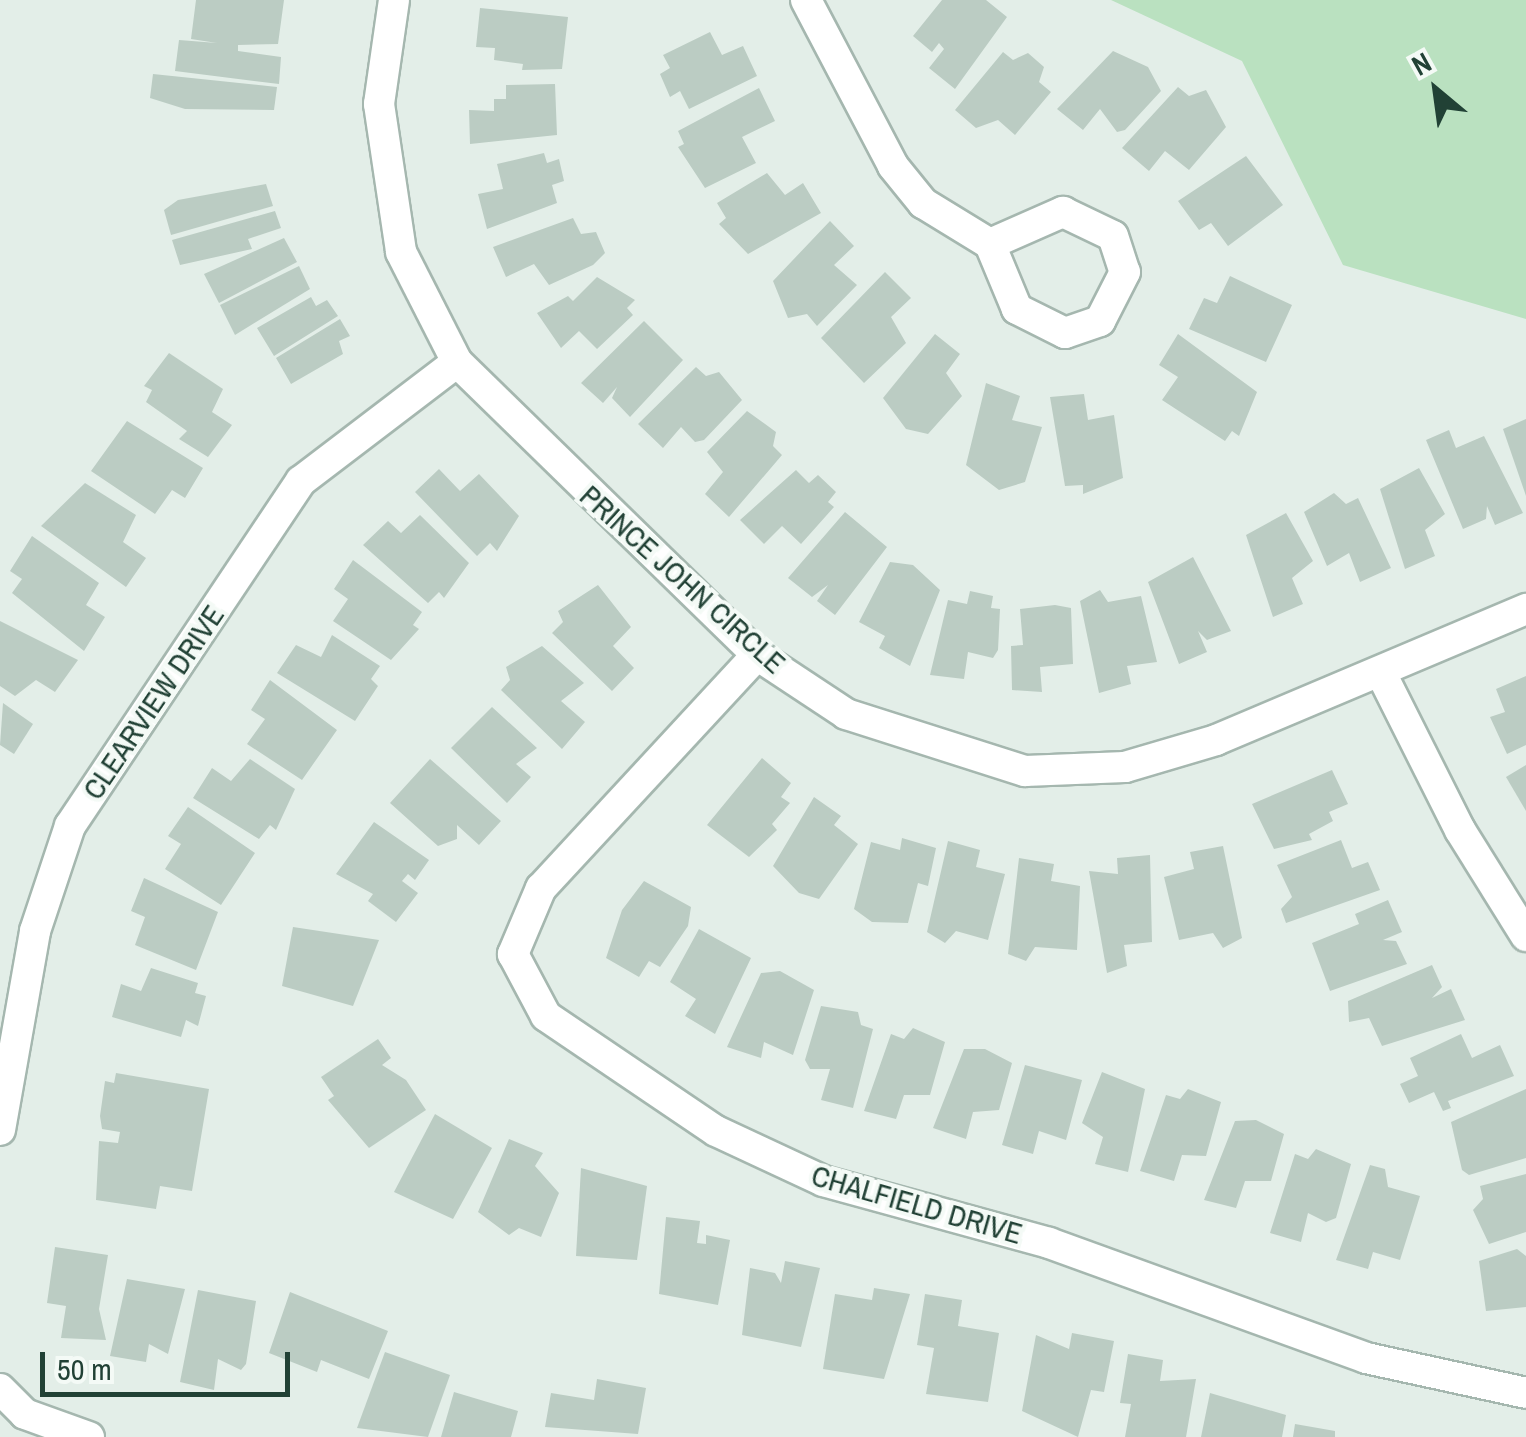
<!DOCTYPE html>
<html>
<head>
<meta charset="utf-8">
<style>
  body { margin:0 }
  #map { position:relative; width:1526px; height:1437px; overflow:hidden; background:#e3eee8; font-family:"Archivo Narrow",sans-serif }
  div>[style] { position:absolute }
  .green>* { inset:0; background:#bae1c0 }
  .building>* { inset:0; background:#bbccc3 }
  .roads { filter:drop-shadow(2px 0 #a5b7af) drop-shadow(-2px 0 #a5b7af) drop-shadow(0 2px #a5b7af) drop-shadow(0 -2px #a5b7af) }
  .minor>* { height:30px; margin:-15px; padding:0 15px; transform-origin:15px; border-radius:15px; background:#fff }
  span { translate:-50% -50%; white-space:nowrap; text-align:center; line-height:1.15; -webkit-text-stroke:8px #f4faf6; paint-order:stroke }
  .street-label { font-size:30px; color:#214135 }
  .north { position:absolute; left:1386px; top:40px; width:100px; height:100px; -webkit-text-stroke:8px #f4faf6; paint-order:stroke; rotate:331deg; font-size:28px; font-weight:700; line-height:40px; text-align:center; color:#214135 }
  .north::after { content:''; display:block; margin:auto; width:35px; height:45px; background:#214135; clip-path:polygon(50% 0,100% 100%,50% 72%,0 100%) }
  .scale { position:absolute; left:40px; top:1352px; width:250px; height:45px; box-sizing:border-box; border:5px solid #214135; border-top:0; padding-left:12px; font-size:30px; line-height:35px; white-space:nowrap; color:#214135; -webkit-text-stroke:8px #f4faf6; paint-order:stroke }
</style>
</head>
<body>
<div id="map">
  <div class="green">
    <div style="clip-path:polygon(1111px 0,1526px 0,1526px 319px,1343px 265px,1242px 61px)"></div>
  </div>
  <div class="building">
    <div style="clip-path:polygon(196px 0,284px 0,278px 44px,238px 45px,238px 51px,281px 57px,279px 84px,175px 71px,179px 40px,217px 43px,191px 39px)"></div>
    <div style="clip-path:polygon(942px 0,986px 0,1007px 17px,955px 89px,929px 68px,944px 49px,939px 43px,932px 52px,913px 36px)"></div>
    <div style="clip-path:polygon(480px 8px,568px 17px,562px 69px,522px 70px,523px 64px,494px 60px,495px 48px,476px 47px)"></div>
    <div style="clip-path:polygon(710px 32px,722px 55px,743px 46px,757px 76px,689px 109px,680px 91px,670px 97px,660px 74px,670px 68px,663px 55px)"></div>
    <div style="clip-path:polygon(1113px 51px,1148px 67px,1161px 91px,1125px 130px,1117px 132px,1100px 109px,1083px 130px,1057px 109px)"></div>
    <div style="clip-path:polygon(1003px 52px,1013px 60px,1028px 53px,1044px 67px,1039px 82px,1051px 92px,1015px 135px,998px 120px,976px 128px,955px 110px)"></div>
    <div style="clip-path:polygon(153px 74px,277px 87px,274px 110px,185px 109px,150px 98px)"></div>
    <div style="clip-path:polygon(555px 84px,557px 135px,470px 144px,469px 110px,494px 111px,494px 99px,506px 99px,506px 85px)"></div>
    <div style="clip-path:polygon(1178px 87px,1189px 96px,1206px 90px,1226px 127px,1189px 170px,1165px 151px,1149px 171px,1122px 148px)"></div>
    <div style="clip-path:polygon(759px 88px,775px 121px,742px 137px,756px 163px,705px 188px,678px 147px,684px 144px,678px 131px)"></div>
    <div style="clip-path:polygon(544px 153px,547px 163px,559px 159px,564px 181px,552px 185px,557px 203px,487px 229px,478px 194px,503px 189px,497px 164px)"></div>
    <div style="clip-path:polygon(1246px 156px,1283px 205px,1228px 246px,1211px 223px,1199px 230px,1178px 201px)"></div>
    <div style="clip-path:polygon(767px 173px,785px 195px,803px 183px,821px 213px,748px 254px,719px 224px,726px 218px,717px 203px)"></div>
    <div style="clip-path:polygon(266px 184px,273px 206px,171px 235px,164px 210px,178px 200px)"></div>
    <div style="clip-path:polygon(275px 211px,281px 228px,248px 239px,252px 249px,180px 265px,172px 240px)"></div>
    <div style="clip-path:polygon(573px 218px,581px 234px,596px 232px,605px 253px,593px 265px,549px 285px,534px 264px,506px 277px,493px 247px)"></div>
    <div style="clip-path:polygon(830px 221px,854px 246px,834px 265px,857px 285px,817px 326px,807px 314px,788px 318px,773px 281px)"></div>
    <div style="clip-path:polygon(284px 238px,297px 262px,219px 303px,204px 274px)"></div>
    <div style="clip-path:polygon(299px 266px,310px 289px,235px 335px,220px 305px)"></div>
    <div style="clip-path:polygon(885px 272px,911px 298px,891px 317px,906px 343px,864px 383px,821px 338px)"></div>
    <div style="clip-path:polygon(1230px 276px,1292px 305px,1266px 362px,1189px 329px,1204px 298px,1217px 303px)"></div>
    <div style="clip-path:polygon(597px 277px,635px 300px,627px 308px,633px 315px,597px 349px,579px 331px,561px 348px,537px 313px,568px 296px,573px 301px)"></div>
    <div style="clip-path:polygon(311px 297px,316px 306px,327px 300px,338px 316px,274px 356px,257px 328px)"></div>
    <div style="clip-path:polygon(340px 319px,350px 336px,339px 341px,343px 354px,291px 384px,276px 358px)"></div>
    <div style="clip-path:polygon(644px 321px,683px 360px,630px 417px,612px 398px,617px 387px,603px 403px,581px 383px)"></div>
    <div style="clip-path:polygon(935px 334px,960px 354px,946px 373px,962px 396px,928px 434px,906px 429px,883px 398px)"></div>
    <div style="clip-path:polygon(1178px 334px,1257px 392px,1239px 436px,1232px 431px,1225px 441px,1162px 400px,1178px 377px,1159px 365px)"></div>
    <div style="clip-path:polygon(169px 353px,223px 389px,212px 412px,232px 425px,208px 457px,179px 439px,187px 431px,146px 402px,152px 390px,144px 386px)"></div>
    <div style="clip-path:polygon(696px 367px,706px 376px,719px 372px,742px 400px,704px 440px,695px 442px,681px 427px,663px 448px,638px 424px)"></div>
    <div style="clip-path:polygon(986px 383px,1020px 396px,1012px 420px,1042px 427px,1025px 482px,999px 490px,966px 465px)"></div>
    <div style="clip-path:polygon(1084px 394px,1088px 420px,1114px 415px,1123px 478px,1083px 494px,1083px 485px,1065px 486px,1050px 397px)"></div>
    <div style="clip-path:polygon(747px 411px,776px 432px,773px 446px,782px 455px,729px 517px,705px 494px,723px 472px,707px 452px)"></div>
    <div style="clip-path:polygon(1526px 419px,1526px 496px,1503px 429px)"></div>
    <div style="clip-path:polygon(127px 421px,203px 468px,185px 498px,172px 490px,155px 514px,91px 471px)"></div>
    <div style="clip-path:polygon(1449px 430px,1456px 448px,1484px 436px,1523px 513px,1495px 525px,1487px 506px,1486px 519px,1463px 529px,1426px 440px)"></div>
    <div style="clip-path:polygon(1419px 468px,1445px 514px,1425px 530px,1435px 556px,1405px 569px,1380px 489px)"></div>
    <div style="clip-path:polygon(439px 469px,460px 491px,479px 474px,519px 516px,497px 551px,490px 543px,477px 556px,415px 492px)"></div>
    <div style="clip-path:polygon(796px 470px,809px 483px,818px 475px,836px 492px,828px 502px,834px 507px,801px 544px,782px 526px,764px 544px,740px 520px)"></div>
    <div style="clip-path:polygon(85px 483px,136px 515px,123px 542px,146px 558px,126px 587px,41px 526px)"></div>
    <div style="clip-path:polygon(1334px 493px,1346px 504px,1358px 498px,1391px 568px,1360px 582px,1349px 553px,1327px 566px,1304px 512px)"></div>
    <div style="clip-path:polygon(845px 512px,887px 547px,835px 615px,817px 601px,828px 585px,812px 597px,788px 578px)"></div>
    <div style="clip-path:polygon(1286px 513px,1313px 561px,1292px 578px,1303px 604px,1273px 617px,1246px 535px)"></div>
    <div style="clip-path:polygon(420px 515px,469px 563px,444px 598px,439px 592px,428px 603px,363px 545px,388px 521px,401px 533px)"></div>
    <div style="clip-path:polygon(32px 536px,99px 583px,86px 605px,105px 617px,84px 651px,12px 593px,22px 579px,10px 571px)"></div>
    <div style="clip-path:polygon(1193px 557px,1231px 631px,1207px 640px,1198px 631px,1207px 652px,1179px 664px,1148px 582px)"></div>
    <div style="clip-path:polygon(353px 560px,422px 612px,413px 625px,419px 629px,391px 660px,333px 621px,348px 599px,334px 589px)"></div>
    <div style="clip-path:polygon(890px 562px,913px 565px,940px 590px,910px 666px,879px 648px,885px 636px,859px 622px)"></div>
    <div style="clip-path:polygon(598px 585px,631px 627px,613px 646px,634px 668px,612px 691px,552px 633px,563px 622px,558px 611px)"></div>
    <div style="clip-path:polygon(1100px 590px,1108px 602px,1141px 596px,1157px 662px,1127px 666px,1131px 684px,1099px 693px,1080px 601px)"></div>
    <div style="clip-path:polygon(970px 591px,993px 596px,991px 608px,1000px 609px,998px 650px,993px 658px,968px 652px,964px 679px,930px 675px,948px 600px,967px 604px)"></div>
    <div style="clip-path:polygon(1055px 605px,1071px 608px,1073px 664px,1040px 667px,1042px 692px,1012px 690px,1011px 646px,1023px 645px,1020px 609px)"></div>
    <div style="clip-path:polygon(0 621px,78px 660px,55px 692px,36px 680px,15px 696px,0 686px)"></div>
    <div style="clip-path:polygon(332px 635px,380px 666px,371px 679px,378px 686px,355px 721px,277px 673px,296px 645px,321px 657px)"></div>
    <div style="clip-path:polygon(542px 646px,584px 683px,561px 701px,585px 722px,562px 749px,501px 690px,510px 680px,506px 667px)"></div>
    <div style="clip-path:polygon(1526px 676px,1526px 745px,1507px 754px,1490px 717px,1505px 712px,1496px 689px)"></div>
    <div style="clip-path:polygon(270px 680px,337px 730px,302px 780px,247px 744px,265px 719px,251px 710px)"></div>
    <div style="clip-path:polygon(3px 703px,33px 724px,14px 754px,0 745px)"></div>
    <div style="clip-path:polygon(492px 707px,537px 748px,516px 764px,531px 777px,507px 803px,451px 748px)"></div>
    <div style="clip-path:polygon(762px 758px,791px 783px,781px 797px,790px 803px,772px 824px,777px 830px,749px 857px,707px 825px)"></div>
    <div style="clip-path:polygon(250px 759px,295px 789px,276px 830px,270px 825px,259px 839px,193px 798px,212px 768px,231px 781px)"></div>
    <div style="clip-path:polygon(430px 759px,501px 821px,479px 845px,457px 825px,457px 839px,438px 846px,390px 803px)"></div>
    <div style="clip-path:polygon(1526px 765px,1526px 811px,1506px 777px)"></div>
    <div style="clip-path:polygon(1332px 770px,1348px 804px,1329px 812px,1333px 821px,1309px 834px,1312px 840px,1274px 849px,1252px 804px)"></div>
    <div style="clip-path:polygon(814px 797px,841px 816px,834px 825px,858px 844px,819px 899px,799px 893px,773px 866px)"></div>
    <div style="clip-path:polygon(188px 807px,255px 853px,221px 905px,165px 869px,181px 844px,168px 836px)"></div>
    <div style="clip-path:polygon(374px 822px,429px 860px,415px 880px,408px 874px,402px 881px,418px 893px,396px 922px,368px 901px,373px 894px,336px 874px)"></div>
    <div style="clip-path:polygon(902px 838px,936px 848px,928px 886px,918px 883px,908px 923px,872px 922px,854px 909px,871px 842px,900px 850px)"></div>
    <div style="clip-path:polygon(1341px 840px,1352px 868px,1368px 862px,1380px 890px,1286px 923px,1281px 909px,1292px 897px,1277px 865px)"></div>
    <div style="clip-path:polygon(948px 841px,980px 850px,976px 867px,1005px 874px,988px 940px,956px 931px,945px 943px,927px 932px)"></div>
    <div style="clip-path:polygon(1223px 846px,1242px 938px,1223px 948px,1213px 933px,1179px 940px,1164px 877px,1194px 869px,1190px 852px)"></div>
    <div style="clip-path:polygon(1150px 855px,1152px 942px,1124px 945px,1127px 966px,1107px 973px,1089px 871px,1118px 874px,1117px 858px)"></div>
    <div style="clip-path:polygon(1019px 858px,1054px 864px,1051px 881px,1080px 886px,1077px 950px,1035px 947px,1026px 961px,1008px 954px)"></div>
    <div style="clip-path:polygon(144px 878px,218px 912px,196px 970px,135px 945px,145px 917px,131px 911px)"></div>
    <div style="clip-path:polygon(644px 881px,691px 907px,688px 926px,660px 967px,649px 961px,639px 977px,606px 958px,622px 910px)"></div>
    <div style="clip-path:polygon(1388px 900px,1402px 932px,1383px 940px,1396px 941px,1407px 964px,1330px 991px,1312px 943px,1359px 924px,1355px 914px)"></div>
    <div style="clip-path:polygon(293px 927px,379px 940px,353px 1006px,282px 986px)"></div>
    <div style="clip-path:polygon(699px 929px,751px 958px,715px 1034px,685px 1016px,696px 999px,670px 982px)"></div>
    <div style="clip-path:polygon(1432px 965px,1442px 987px,1432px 998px,1451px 989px,1465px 1020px,1382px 1046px,1369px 1018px,1349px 1022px,1348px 1001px)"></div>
    <div style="clip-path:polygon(151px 968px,198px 983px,195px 993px,206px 996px,198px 1026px,186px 1020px,181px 1037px,112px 1017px,121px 984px,141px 991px)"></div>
    <div style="clip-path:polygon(780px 971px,814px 990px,793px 1055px,764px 1042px,761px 1058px,727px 1047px,761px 973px)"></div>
    <div style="clip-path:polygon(821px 1006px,858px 1012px,861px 1025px,873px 1029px,853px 1108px,821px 1100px,830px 1069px,810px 1069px,805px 1060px)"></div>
    <div style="clip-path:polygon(913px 1028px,945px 1042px,930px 1095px,904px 1095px,896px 1119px,864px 1111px,891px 1034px,904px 1039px)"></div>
    <div style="clip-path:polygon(1461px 1034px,1472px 1058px,1500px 1045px,1514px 1076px,1448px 1101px,1451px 1108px,1443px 1111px,1434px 1092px,1409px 1103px,1400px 1084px,1418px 1076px,1410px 1058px)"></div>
    <div style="clip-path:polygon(378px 1039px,391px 1058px,382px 1065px,406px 1080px,426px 1110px,369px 1148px,328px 1100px,334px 1096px,321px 1077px)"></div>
    <div style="clip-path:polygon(964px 1049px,985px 1049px,1012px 1063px,999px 1110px,973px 1112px,966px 1139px,933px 1128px)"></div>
    <div style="clip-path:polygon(1025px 1065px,1082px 1080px,1066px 1140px,1039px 1131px,1033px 1154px,1002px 1145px)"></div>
    <div style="clip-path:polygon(1102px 1072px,1145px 1089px,1128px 1172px,1095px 1164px,1103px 1137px,1082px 1123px)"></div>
    <div style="clip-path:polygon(116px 1073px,209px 1089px,192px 1191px,160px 1186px,156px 1209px,96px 1200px,99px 1141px,118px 1143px,120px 1132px,102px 1129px,100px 1116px,105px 1081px,114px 1083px)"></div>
    <div style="clip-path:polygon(1188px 1089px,1221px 1102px,1206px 1156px,1182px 1155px,1174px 1181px,1140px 1171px,1166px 1095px,1180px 1099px)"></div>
    <div style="clip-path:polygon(1526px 1089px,1526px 1158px,1469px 1175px,1462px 1170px,1451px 1122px)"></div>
    <div style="clip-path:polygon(435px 1114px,492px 1148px,453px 1219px,394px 1192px)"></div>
    <div style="clip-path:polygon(1256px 1120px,1284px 1134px,1271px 1181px,1245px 1181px,1236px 1208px,1204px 1200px,1235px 1121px)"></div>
    <div style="clip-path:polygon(509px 1139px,543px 1153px,535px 1166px,559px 1193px,541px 1237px,519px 1228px,509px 1235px,478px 1212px)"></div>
    <div style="clip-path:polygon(1316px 1149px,1351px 1164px,1336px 1218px,1326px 1222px,1308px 1213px,1301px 1242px,1270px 1233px,1295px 1154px,1308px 1159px)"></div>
    <div style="clip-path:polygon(1370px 1165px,1385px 1169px,1388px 1187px,1420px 1196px,1400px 1260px,1373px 1252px,1368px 1269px,1336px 1260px)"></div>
    <div style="clip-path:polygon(581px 1168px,647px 1186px,637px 1260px,576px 1256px)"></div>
    <div style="clip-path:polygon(1526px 1174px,1526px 1232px,1489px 1244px,1473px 1210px,1483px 1199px,1480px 1186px)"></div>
    <div style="clip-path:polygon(666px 1217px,700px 1221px,697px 1243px,706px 1244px,706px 1235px,730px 1240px,718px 1305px,659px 1294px)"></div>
    <div style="clip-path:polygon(55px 1247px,108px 1255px,99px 1309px,106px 1340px,61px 1338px,66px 1306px,47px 1303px)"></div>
    <div style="clip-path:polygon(1517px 1249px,1526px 1256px,1526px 1307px,1486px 1311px,1479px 1261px)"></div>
    <div style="clip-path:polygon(785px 1261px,820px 1268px,801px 1347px,742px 1335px,750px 1268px,775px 1273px,781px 1283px)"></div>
    <div style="clip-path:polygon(127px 1279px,185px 1289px,168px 1354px,149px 1344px,146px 1362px,110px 1356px)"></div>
    <div style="clip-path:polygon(874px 1288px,910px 1294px,884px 1379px,823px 1369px,835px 1294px,872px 1300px)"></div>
    <div style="clip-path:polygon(198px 1290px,256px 1301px,246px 1364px,241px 1370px,218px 1359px,214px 1390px,180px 1382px)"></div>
    <div style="clip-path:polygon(290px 1292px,388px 1331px,369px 1379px,321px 1360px,317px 1372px,269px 1353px)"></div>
    <div style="clip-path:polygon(925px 1294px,962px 1300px,958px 1326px,999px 1333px,988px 1402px,926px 1394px,934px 1348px,917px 1345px)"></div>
    <div style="clip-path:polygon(1072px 1333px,1114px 1341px,1104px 1392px,1091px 1390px,1078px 1437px,1022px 1411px,1036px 1335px,1069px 1349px)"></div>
    <div style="clip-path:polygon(385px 1352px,450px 1375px,428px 1437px,357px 1428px)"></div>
    <div style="clip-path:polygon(1128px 1354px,1163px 1360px,1160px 1381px,1196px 1379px,1186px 1437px,1125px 1437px,1131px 1404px,1120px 1403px)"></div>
    <div style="clip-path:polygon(597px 1379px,646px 1388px,638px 1434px,545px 1427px,551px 1393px,594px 1400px)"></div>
    <div style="clip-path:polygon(454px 1392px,518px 1411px,511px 1437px,441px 1437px)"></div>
    <div style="clip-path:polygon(1210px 1393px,1286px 1415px,1282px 1437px,1201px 1437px)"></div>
    <div style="clip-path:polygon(1295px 1424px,1335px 1431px,1335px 1437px,1293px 1437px)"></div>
  </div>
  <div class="roads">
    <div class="minor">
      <div style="left:394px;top:0;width:105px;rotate:98.2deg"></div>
      <div style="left:379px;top:104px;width:150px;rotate:81.5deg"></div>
      <div style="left:401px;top:252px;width:123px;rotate:63deg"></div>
      <div style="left:457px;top:362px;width:419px;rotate:44.3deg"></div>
      <div style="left:757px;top:655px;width:107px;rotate:33.5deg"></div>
      <div style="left:846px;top:714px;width:188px;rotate:17.7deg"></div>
      <div style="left:1025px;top:771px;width:100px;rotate:-2.3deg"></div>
      <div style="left:1125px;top:767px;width:95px;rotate:-16.5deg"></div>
      <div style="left:1216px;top:740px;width:337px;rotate:-22.9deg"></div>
      <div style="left:806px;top:0;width:187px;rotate:62.3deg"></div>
      <div style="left:893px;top:166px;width:48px;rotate:51deg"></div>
      <div style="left:923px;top:203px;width:79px;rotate:31.5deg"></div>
      <div style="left:1063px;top:212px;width:55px;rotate:25.6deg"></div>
      <div style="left:1113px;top:236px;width:38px;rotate:72deg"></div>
      <div style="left:1125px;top:272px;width:55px;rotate:117deg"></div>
      <div style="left:1100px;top:321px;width:37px;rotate:161deg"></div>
      <div style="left:1065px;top:333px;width:54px;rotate:-153.4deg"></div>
      <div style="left:1017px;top:309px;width:70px;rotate:-112.6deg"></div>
      <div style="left:990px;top:244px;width:80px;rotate:-23.7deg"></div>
      <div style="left:757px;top:655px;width:318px;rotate:132.8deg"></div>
      <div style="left:541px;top:888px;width:72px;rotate:113deg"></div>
      <div style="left:513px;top:954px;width:70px;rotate:62deg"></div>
      <div style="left:546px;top:1016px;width:205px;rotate:34.1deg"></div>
      <div style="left:716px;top:1131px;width:118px;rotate:25deg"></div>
      <div style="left:823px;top:1181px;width:234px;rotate:15.3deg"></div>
      <div style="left:1049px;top:1243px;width:337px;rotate:19.9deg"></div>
      <div style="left:1366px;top:1358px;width:164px;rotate:12.3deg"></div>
      <div style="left:1381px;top:673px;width:176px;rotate:63.3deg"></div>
      <div style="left:1460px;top:830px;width:125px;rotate:58.1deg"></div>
      <div style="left:0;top:1130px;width:202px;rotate:-80deg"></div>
      <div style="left:35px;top:931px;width:111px;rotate:-71.6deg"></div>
      <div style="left:70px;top:826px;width:415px;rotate:-56.2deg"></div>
      <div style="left:301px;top:481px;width:196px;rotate:-37.3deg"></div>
      <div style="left:0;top:1389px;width:35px;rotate:45deg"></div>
      <div style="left:25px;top:1414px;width:68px;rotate:19.8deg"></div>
    </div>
  </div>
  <div class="street-label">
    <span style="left:683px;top:579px;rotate:42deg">PRINCE JOHN CIRCLE</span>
    <span style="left:153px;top:702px;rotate:-56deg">CLEARVIEW DRIVE</span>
    <span style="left:917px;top:1204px;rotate:16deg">CHALFIELD DRIVE</span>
  </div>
  <div class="north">N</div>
  <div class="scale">50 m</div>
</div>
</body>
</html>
